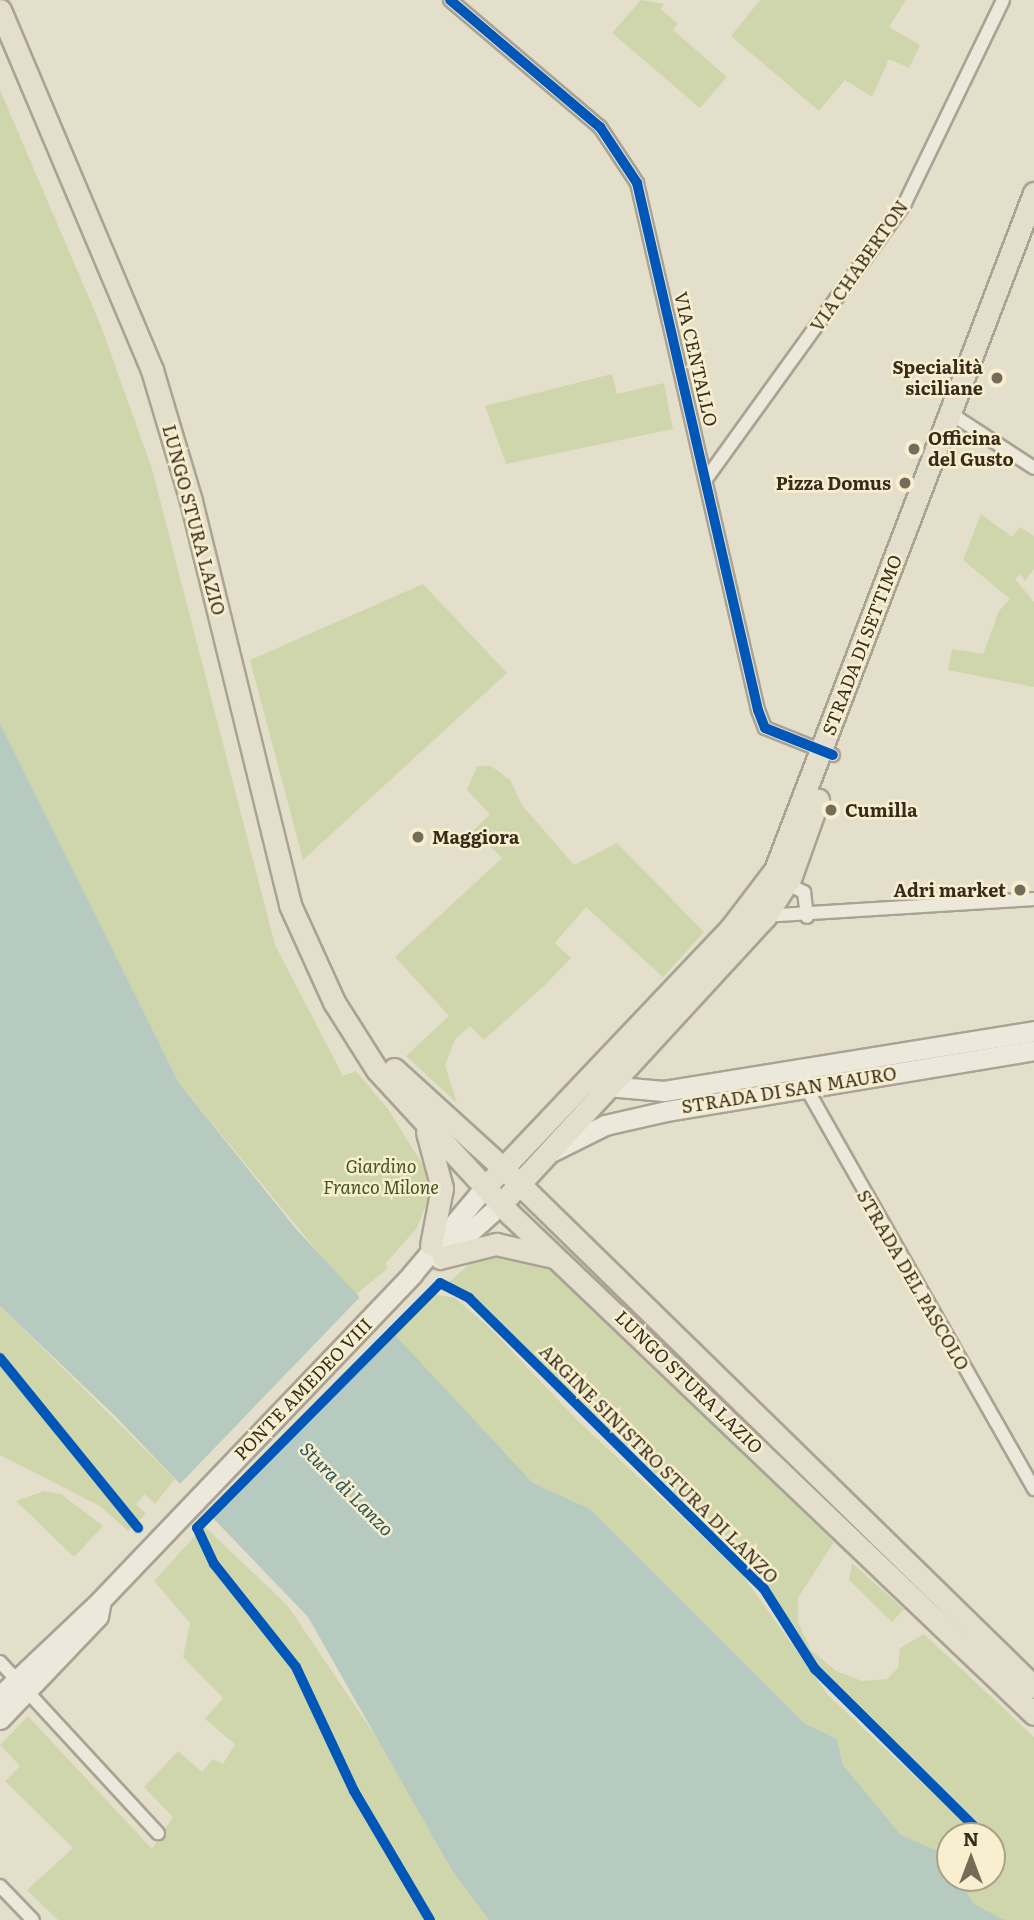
<!DOCTYPE html>
<html>
<head>
<meta charset="utf-8">
<style>
  body { margin:0 }
  #map { position:relative; width:1034px; height:1920px; overflow:hidden; background:#e4dfca; font-family:Literata,serif }
  div>[style] { position:absolute }
  .green>* { inset:0; background:#d0d6ac }
  .water>* { inset:0; background:#b6cac0 }
  .pier>* { inset:0; background:#e4dfca }
  .roads { filter:drop-shadow(2px 0 #a9a394) drop-shadow(-2px 0 #a9a394) drop-shadow(0 2px #a9a394) drop-shadow(0 -2px #a9a394) }
  .minor>* { height:12px; margin:-6px; padding:0 6px; transform-origin:6px; border-radius:6px; background:#ece8dc }
  .secondary>* { height:19px; margin:-9.5px; padding:0 9.5px; transform-origin:9.5px; border-radius:9.5px; background:#ece8dc }
  .primary>* { height:21px; margin:-10.5px; padding:0 10.5px; transform-origin:10.5px; border-radius:10.5px; background:#e4dfcd }
  .cycleway>* { height:10px; margin:-5px; padding:0 5px; transform-origin:5px; border-radius:5px; background:#0057b8 }
  .dots>* { width:19px; height:19px; translate:-50% -50%; box-sizing:border-box; border:4px solid #f7efcf; border-radius:50% }
  span { translate:-50% -50%; white-space:nowrap; text-align:center; line-height:1.15; -webkit-text-stroke:5px #f7efcf; paint-order:stroke }
  .street-label { font-size:18px; color:#372c1c }
  .poi-label { font-size:18px; color:#372c1c; font-weight:700 }
  .right { translate:-100% -50%; text-align:right }
  .left { translate:0 -50%; text-align:left }
  .park-label { font-size:18px; color:#425522; font-style:italic }
  .water-label { font-size:19px; color:#2a5658; font-style:italic }
  .north { position:absolute; left:936px; top:1822px; width:70px; height:70px; box-sizing:border-box; background:#f7efcf; border:2px solid #aaa187; border-radius:50%; rotate:0deg; font-size:19px; font-weight:700; line-height:28px; text-align:center; color:#372c1c }
  .north::after { content:''; display:block; margin:auto; width:24px; height:32px; background:#746b59; clip-path:polygon(50% 0,100% 100%,50% 72%,0 100%) }
</style>
</head>
<body>
<div id="map">
  <div class="green">
    <div style="clip-path:polygon(641px 0,664px 4px,661px 9px,678px 24px,673px 30px,727px 77px,700px 108px,612px 33px)"></div>
    <div style="clip-path:polygon(760px 0,906px 0,889px 27px,920px 45px,909px 68px,889px 59px,872px 97px,845px 80px,819px 111px,731px 36px)"></div>
    <div style="clip-path:polygon(0 90px,101px 326px,152px 469px,275px 945px,343px 1076px,356px 1071px,388px 1109px,426px 1170px,428px 1200px,417px 1228px,385px 1264px,388px 1268px,354px 1296px,179px 1083px,0 723px)"></div>
    <div style="clip-path:polygon(612px 374px,617px 394px,664px 383px,673px 429px,506px 464px,485px 406px)"></div>
    <div style="clip-path:polygon(981px 514px,1012px 537px,1020px 527px,1034px 536px,1034px 569px,1025px 581px,1020px 574px,1015px 579px,1034px 602px,1034px 687px,948px 670px,952px 649px,983px 654px,999px 611px,1010px 599px,963px 560px)"></div>
    <div style="clip-path:polygon(423px 584px,507px 673px,303px 860px,250px 660px)"></div>
    <div style="clip-path:polygon(477px 766px,491px 766px,510px 780px,522px 805px,574px 865px,617px 843px,704px 932px,663px 977px,586px 907px,555px 943px,571px 958px,545px 985px,484px 1040px,470px 1026px,456px 1038px,445px 1065px,457px 1103px,406px 1056px,449px 1016px,395px 957px,502px 858px,473px 831px,490px 814px,467px 790px)"></div>
    <div style="clip-path:polygon(482px 1253px,532px 1257px,573px 1288px,834px 1542px,798px 1598px,798px 1622px,811px 1650px,836px 1671px,862px 1681px,887px 1679px,898px 1668px,900px 1648px,924px 1634px,1034px 1737px,1034px 1920px,1005px 1920px,974px 1904px,958px 1878px,992px 1878px,996px 1840px,821px 1670px,761px 1578px,474px 1296px,448px 1283px)"></div>
    <div style="clip-path:polygon(433px 1294px,455px 1298px,490px 1328px,581px 1424px,739px 1570px,828px 1695px,978px 1836px,950px 1836px,950px 1865px,943px 1853px,901px 1835px,843px 1765px,837px 1739px,804px 1723px,590px 1509px,533px 1483px,393px 1334px)"></div>
    <div style="clip-path:polygon(0 1306px,175px 1479px,155px 1504px,145px 1494px,136px 1504px,146px 1514px,128px 1531px,100px 1506px,0 1455px)"></div>
    <div style="clip-path:polygon(44px 1491px,61px 1494px,103px 1526px,74px 1557px,16px 1501px)"></div>
    <div style="clip-path:polygon(204px 1526px,288px 1606px,395px 1765px,453px 1872px,489px 1920px,58px 1920px,27px 1890px,73px 1848px,5px 1781px,20px 1766px,0 1745px,28px 1716px,152px 1849px,173px 1817px,144px 1787px,178px 1751px,202px 1772px,213px 1759px,223px 1764px,235px 1744px,205px 1719px,223px 1698px,183px 1657px,190px 1623px,154px 1581px)"></div>
    <div style="clip-path:polygon(852px 1563px,904px 1609px,892px 1622px,849px 1580px)"></div>
  </div>
  <div class="water">
    <div style="clip-path:polygon(0 723px,179px 1083px,296px 1229px,533px 1483px,590px 1509px,804px 1723px,837px 1739px,843px 1765px,901px 1835px,943px 1853px,950px 1878px,958px 1878px,974px 1904px,1005px 1920px,489px 1920px,453px 1872px,308px 1617px,114px 1415px,0 1306px)"></div>
  </div>
  <div class="pier">
    <div style="clip-path:polygon(360px 1297px,396px 1331px,210px 1519px,177px 1487px)"></div>
  </div>
  <div class="roads">
    <div class="minor">
      <div style="left:450px;top:0;width:197px;rotate:40.3deg"></div>
      <div style="left:600px;top:127px;width:67px;rotate:56.5deg"></div>
      <div style="left:637px;top:183px;width:541px;rotate:77.07deg"></div>
      <div style="left:758px;top:710px;width:19px;rotate:69deg"></div>
      <div style="left:765px;top:728px;width:73px;rotate:21.7deg"></div>
      <div style="left:950px;top:413px;width:100px;rotate:33.2deg"></div>
      <div style="left:706px;top:479px;width:340px;rotate:-54.2deg"></div>
      <div style="left:905px;top:203px;width:225px;rotate:-64.2deg"></div>
      <div style="left:782px;top:881px;width:25px;rotate:27deg"></div>
      <div style="left:804px;top:892px;width:25px;rotate:83deg"></div>
      <div style="left:763px;top:916px;width:272px;rotate:-3.6deg"></div>
      <div style="left:796px;top:1070px;width:482px;rotate:60.4deg"></div>
      <div style="left:0;top:1662px;width:233px;rotate:47.3deg"></div>
      <div style="left:0;top:1886px;width:47px;rotate:45.9deg"></div>
    </div>
    <div class="secondary">
      <div style="left:596px;top:1085px;width:68px;rotate:5deg"></div>
      <div style="left:664px;top:1091px;width:375px;rotate:-9.2deg"></div>
      <div style="left:551px;top:1152px;width:60px;rotate:-26.6deg"></div>
      <div style="left:605px;top:1125px;width:63px;rotate:-12.9deg"></div>
      <div style="left:666px;top:1111px;width:373px;rotate:-9.4deg"></div>
      <div style="left:440px;top:1259px;width:82px;rotate:-42deg"></div>
      <div style="left:0;top:1696px;width:139px;rotate:-43.5deg"></div>
      <div style="left:101px;top:1600px;width:451px;rotate:-46.3deg"></div>
      <div style="left:412px;top:1274px;width:114px;rotate:-50deg"></div>
      <div style="left:0;top:1719px;width:142px;rotate:-46.4deg"></div>
      <div style="left:98px;top:1616px;width:16px;rotate:-79deg"></div>
    </div>
    <div class="primary">
      <div style="left:0;top:10px;width:391px;rotate:67.1deg"></div>
      <div style="left:152px;top:370px;width:137px;rotate:73.4deg"></div>
      <div style="left:191px;top:501px;width:416px;rotate:76.2deg"></div>
      <div style="left:290px;top:905px;width:107px;rotate:65.6deg"></div>
      <div style="left:334px;top:1002px;width:80px;rotate:57.7deg"></div>
      <div style="left:377px;top:1070px;width:197px;rotate:47.3deg"></div>
      <div style="left:511px;top:1215px;width:723px;rotate:43.65deg"></div>
      <div style="left:394px;top:1069px;width:149px;rotate:42.3deg"></div>
      <div style="left:504px;top:1169px;width:741px;rotate:44.34deg"></div>
      <div style="left:427px;top:1132px;width:58px;rotate:75deg"></div>
      <div style="left:442px;top:1188px;width:58px;rotate:100.9deg"></div>
      <div style="left:485px;top:1187px;width:356px;rotate:-46.5deg"></div>
      <div style="left:730px;top:929px;width:74px;rotate:-52.7deg"></div>
      <div style="left:775px;top:870px;width:725px;rotate:-69.06deg"></div>
      <div style="left:501px;top:1204px;width:390px;rotate:-47.4deg"></div>
      <div style="left:765px;top:917px;width:49px;rotate:-57.6deg"></div>
      <div style="left:791px;top:876px;width:81px;rotate:-70.4deg"></div>
      <div style="left:443px;top:1257px;width:55px;rotate:-13.8deg"></div>
      <div style="left:496px;top:1244px;width:58px;rotate:12.8deg"></div>
    </div>
  </div>
  <div class="cycleway">
    <div style="left:450px;top:0;width:197px;rotate:40.3deg"></div>
    <div style="left:600px;top:127px;width:67px;rotate:56.5deg"></div>
    <div style="left:637px;top:183px;width:541px;rotate:77.07deg"></div>
    <div style="left:758px;top:710px;width:19px;rotate:69deg"></div>
    <div style="left:765px;top:728px;width:73px;rotate:21.7deg"></div>
    <div style="left:0;top:1358px;width:219px;rotate:50.9deg"></div>
    <div style="left:430px;top:1920px;width:150px;rotate:-120.5deg"></div>
    <div style="left:354px;top:1791px;width:137px;rotate:-115.1deg"></div>
    <div style="left:296px;top:1667px;width:132px;rotate:-128.5deg"></div>
    <div style="left:214px;top:1564px;width:40px;rotate:-115deg"></div>
    <div style="left:197px;top:1528px;width:345px;rotate:-45.2deg"></div>
    <div style="left:440px;top:1283px;width:33px;rotate:27deg"></div>
    <div style="left:469px;top:1298px;width:414px;rotate:44.6deg"></div>
    <div style="left:764px;top:1589px;width:95px;rotate:57.5deg"></div>
    <div style="left:815px;top:1669px;width:238px;rotate:44.7deg"></div>
  </div>
  <div class="dots">
    <div style="left:997px;top:378px;background:#746b59"></div>
    <div style="left:914px;top:449px;background:#746b59"></div>
    <div style="left:905px;top:483px;background:#746b59"></div>
    <div style="left:831px;top:810px;background:#746b59"></div>
    <div style="left:418px;top:837px;background:#746b59"></div>
    <div style="left:1020px;top:890px;background:#746b59"></div>
  </div>
  <div class="street-label">
    <span style="left:859px;top:266px;rotate:-55deg">VIA CHABERTON</span>
    <span style="left:696px;top:359px;rotate:77deg">VIA CENTALLO</span>
    <span style="left:194px;top:520px;rotate:75deg">LUNGO STURA LAZIO</span>
    <span style="left:862px;top:645px;rotate:-69deg">STRADA DI SETTIMO</span>
    <span style="left:789px;top:1090px;rotate:-9deg">STRADA DI SAN MAURO</span>
    <span style="left:913px;top:1280px;rotate:60deg">STRADA DEL PASCOLO</span>
    <span style="left:689px;top:1382px;rotate:44deg">LUNGO STURA LAZIO</span>
    <span style="left:303px;top:1389px;rotate:-46deg">PONTE AMEDEO VIII</span>
    <span style="left:659px;top:1464px;rotate:45deg">ARGINE SINISTRO STURA DI LANZO</span>
  </div>
  <div class="poi-label">
    <span class="right" style="left:983px;top:378px">Specialità<br>siciliane</span>
    <span class="left" style="left:928px;top:449px">Officina<br>del Gusto</span>
    <span class="right" style="left:891px;top:483px">Pizza Domus</span>
    <span class="left" style="left:845px;top:810px">Cumilla</span>
    <span class="left" style="left:432px;top:837px">Maggiora</span>
    <span class="right" style="left:1006px;top:890px">Adri market</span>
  </div>
  <div class="park-label">
    <span style="left:381px;top:1177px">Giardino<br>Franco Milone</span>
  </div>
  <div class="water-label">
    <span style="left:347px;top:1489px;rotate:45deg">Stura di Lanzo</span>
  </div>
  <div class="north">N</div>
</div>
</body>
</html>
